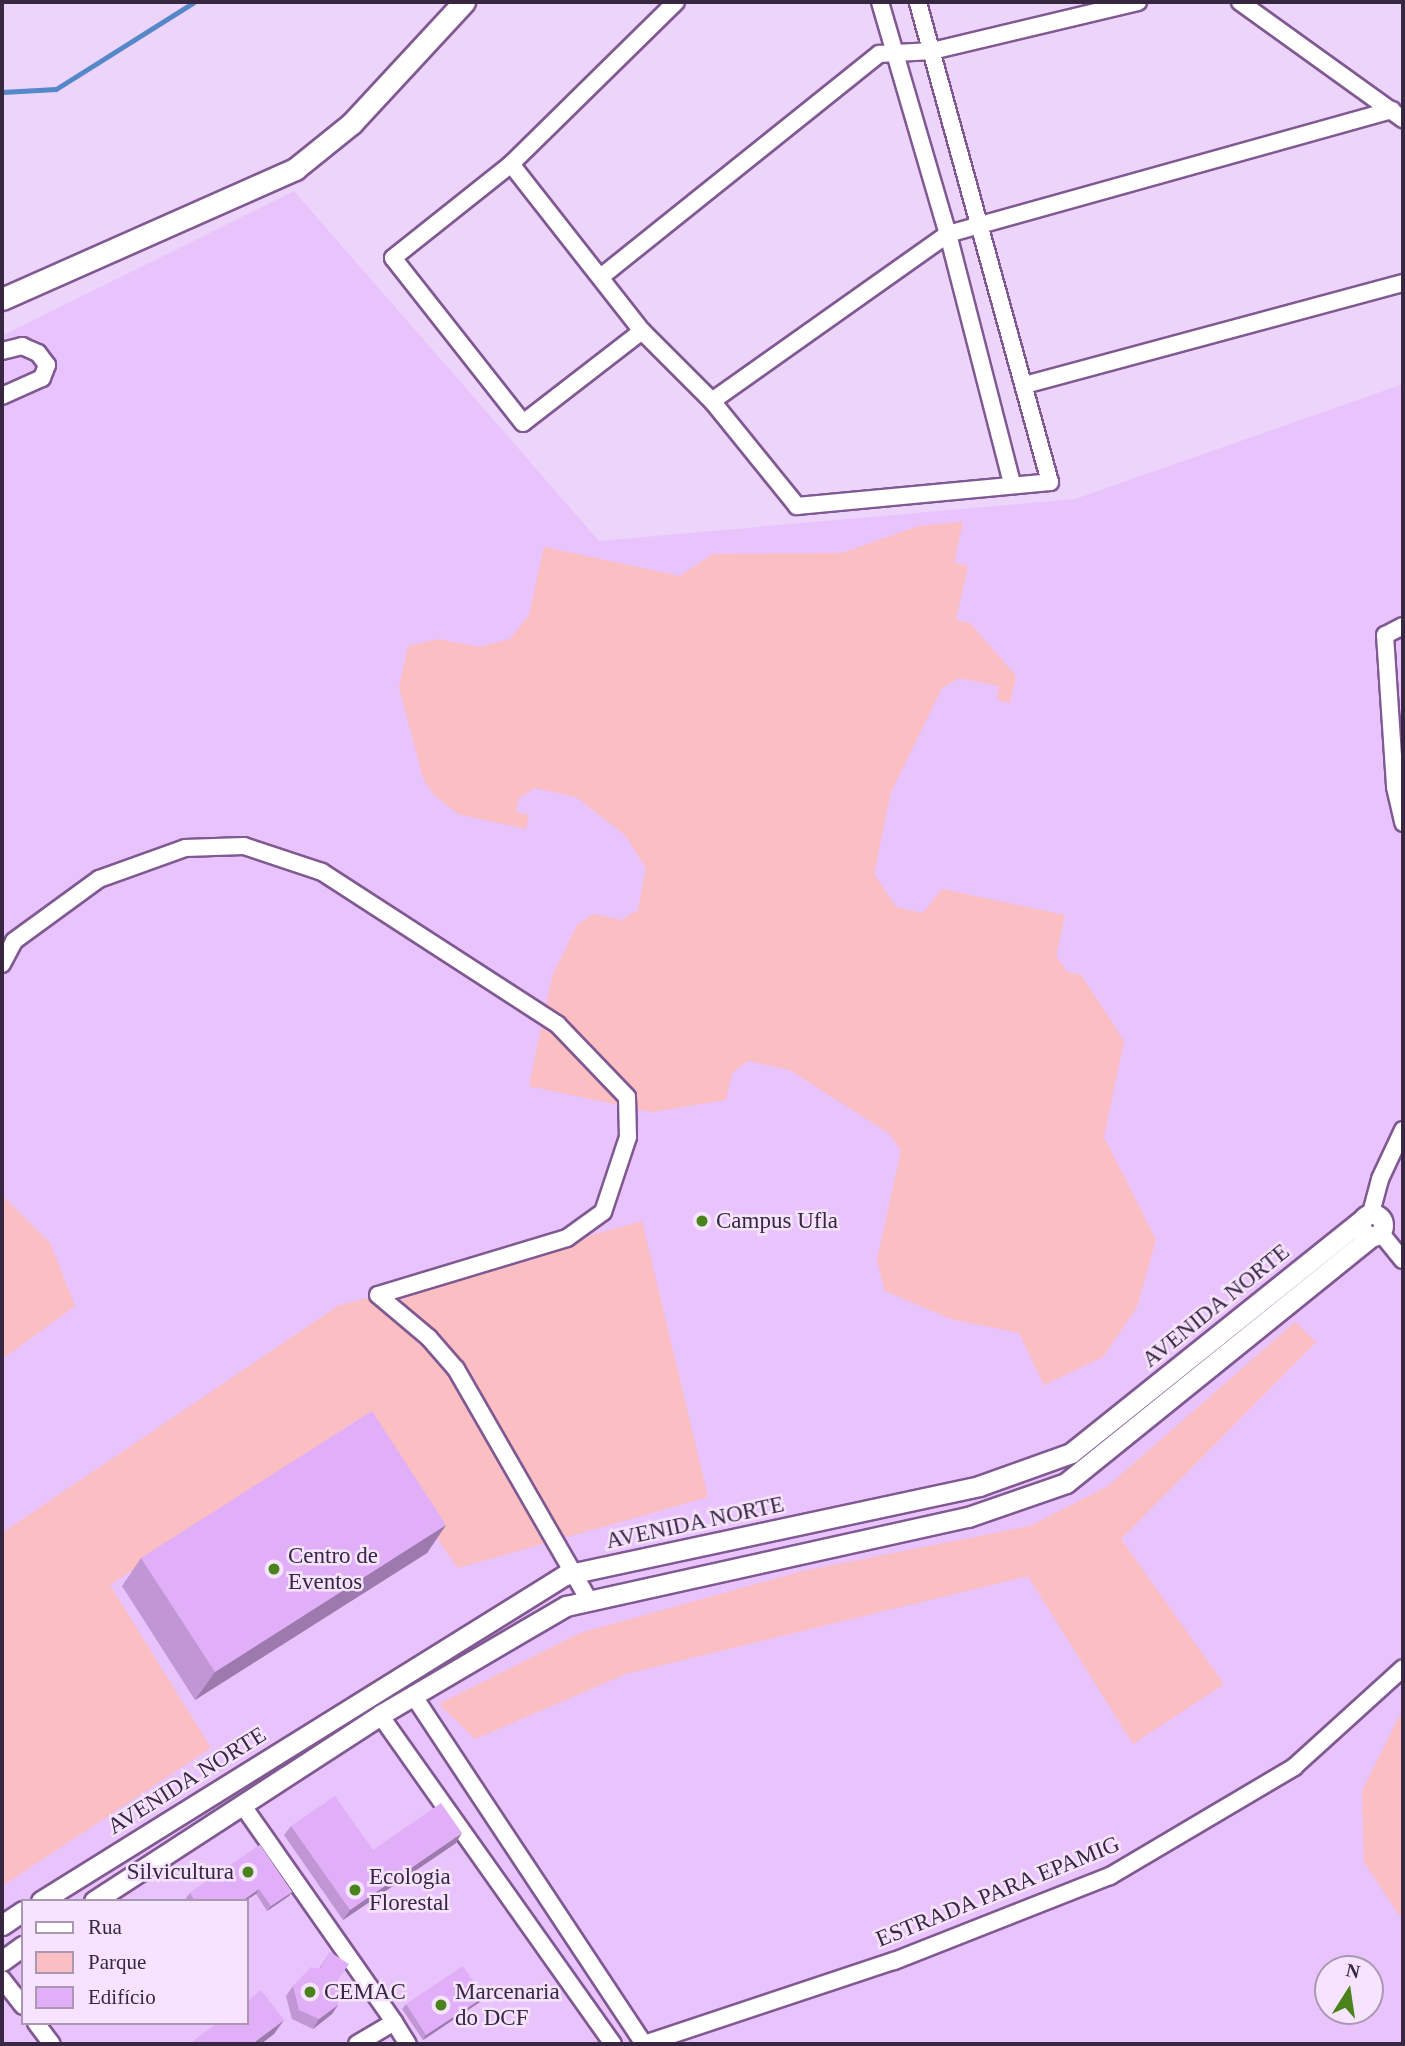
<!DOCTYPE html>
<html>
<head>
<meta charset="utf-8">
<style>
  body { margin:0 }
  #map { position:relative; width:1405px; height:2046px; overflow:hidden; background:#edd4fa; font-family:"Times New Roman",serif }
  div>[style] { position:absolute }
  .built>* { inset:0; background:#e9c3fc }
  .green>* { inset:0; background:#fbbec2 }
  .stream>* { height:5px; margin:-2.5px; padding:0 2.5px; transform-origin:2.5px; border-radius:2.5px; background:#5488c8 }
  .roads { filter:drop-shadow(2px 0 #805993) drop-shadow(-2px 0 #805993) drop-shadow(0 2px #805993) drop-shadow(0 -2px #805993) }
  .minor>* { height:16px; margin:-8px; padding:0 8px; transform-origin:8px; border-radius:8px; background:#fff }
  .tertiary>* { height:19px; margin:-9.5px; padding:0 9.5px; transform-origin:9.5px; border-radius:9.5px; background:#fff }
  .tertiary>.ring { margin:-9.5px; padding:0; box-sizing:content-box; background:none; border:19px solid #fff; border-radius:50% }
  .secondary>* { height:21px; margin:-10.5px; padding:0 10.5px; transform-origin:10.5px; border-radius:10.5px; background:#fff }
  .wall>* { inset:0; background:#c196d5 }
  .shaded-wall>* { inset:0; background:#9d7aae }
  .building>* { inset:0; background:#e0aff8 }
  .dots>* { width:19px; height:19px; translate:-50% -50%; box-sizing:border-box; border:4px solid #f6e4fe; border-radius:50% }
  span { translate:-50% -50%; white-space:nowrap; text-align:center; line-height:1.15; -webkit-text-stroke:5px #f6e4fe; paint-order:stroke }
  .poi-label { font-size:23px; color:#382740 }
  .left { translate:0 -50%; text-align:left }
  .right { translate:-100% -50%; text-align:right }
  .street-label { font-size:23px; color:#382740 }
  .frame { position:absolute; inset:0; border:4px solid #382740; pointer-events:none }
  .legend { position:absolute; left:21px; top:1899px; width:228px; height:126px; box-sizing:border-box; background:#f6e4fe; border:2px solid #aa98b2; margin:0; padding:9px 12px; list-style:none; font-size:21px; color:#382740 }
  .legend li { display:flex; align-items:center; gap:14px; height:35px }
  .legend b { width:35px; border:2px solid #aa98b2 }
  .north { position:absolute; left:1314px; top:1955px; width:70px; height:70px; box-sizing:border-box; background:#f6e4fe; border:2px solid #aa98b2; border-radius:50%; rotate:12deg; font-size:19px; font-weight:700; line-height:28px; text-align:center; color:#382740 }
  .north::after { content:''; display:block; margin:auto; width:24px; height:32px; background:#4a821b; clip-path:polygon(50% 0,100% 100%,50% 72%,0 100%) }
</style>
</head>
<body>
<div id="map">
  <div class="built">
    <div style="clip-path:polygon(evenodd,294px 191px,599px 541px,1075px 499px,1403px 384px,1403px 2044px,2px 2044px,2px 336px,294px 191px,23px 1901px,247px 1901px,247px 2023px,23px 2023px,23px 1901px,294px 191px,1328px 1969px,1370px 1969px,1370px 2011px,1328px 2011px,1328px 1969px)"></div>
  </div>
  <div class="green">
    <div style="clip-path:polygon(963px 522px,954px 562px,968px 566px,956px 620px,970px 623px,1016px 676px,1010px 703px,997px 700px,999px 686px,959px 678px,942px 688px,891px 792px,874px 874px,896px 907px,923px 913px,942px 889px,1065px 915px,1056px 956px,1067px 972px,1081px 975px,1124px 1041px,1104px 1137px,1156px 1240px,1137px 1307px,1103px 1357px,1044px 1385px,1019px 1333px,951px 1319px,885px 1291px,877px 1260px,901px 1151px,890px 1134px,790px 1070px,748px 1061px,732px 1073px,726px 1100px,652px 1112px,529px 1086px,552px 977px,577px 925px,594px 914px,621px 920px,638px 910px,646px 868px,625px 835px,576px 797px,535px 788px,519px 798px,516px 812px,529px 815px,526px 829px,458px 814px,434px 795px,423px 778px,399px 687px,408px 646px,438px 639px,479px 647px,510px 639px,529px 615px,544px 547px,680px 576px,713px 554px,842px 553px,919px 526px)"></div>
    <div style="clip-path:polygon(2px 1195px,50px 1243px,75px 1306px,2px 1359px)"></div>
    <div style="clip-path:polygon(642px 1221px,708px 1497px,458px 1568px,355px 1421px,110px 1585px,211px 1748px,2px 1886px,2px 1533px,338px 1306px)"></div>
    <div style="clip-path:polygon(1295px 1322px,1316px 1342px,1121px 1539px,1224px 1684px,1133px 1744px,1028px 1576px,626px 1674px,475px 1739px,439px 1704px,580px 1633px,803px 1571px,1030px 1526px,1108px 1486px)"></div>
    <div style="clip-path:polygon(1403px 1709px,1403px 1921px,1364px 1862px,1362px 1791px)"></div>
  </div>
  <div class="stream">
    <div style="left:2px;top:92px;width:54px;rotate:-3.2deg"></div>
    <div style="left:56px;top:89px;width:163px;rotate:-32.2deg"></div>
  </div>
  <div class="roads">
    <div class="minor">
      <div style="left:880px;top:2px;width:242px;rotate:73.7deg"></div>
      <div style="left:948px;top:234px;width:257px;rotate:75.6deg"></div>
      <div style="left:1240px;top:2px;width:201px;rotate:35.7deg"></div>
      <div style="left:511px;top:164px;width:212px;rotate:51.9deg"></div>
      <div style="left:642px;top:331px;width:99px;rotate:45deg"></div>
      <div style="left:712px;top:401px;width:135px;rotate:51deg"></div>
      <div style="left:797px;top:506px;width:254px;rotate:-5.4deg"></div>
      <div style="left:1050px;top:482px;width:498px;rotate:-105.4deg"></div>
      <div style="left:602px;top:276px;width:355px;rotate:-38.7deg"></div>
      <div style="left:879px;top:54px;width:53px;rotate:-3.2deg"></div>
      <div style="left:932px;top:51px;width:212px;rotate:-13.4deg"></div>
      <div style="left:642px;top:331px;width:150px;rotate:142.3deg"></div>
      <div style="left:523px;top:423px;width:210px;rotate:-128.2deg"></div>
      <div style="left:393px;top:258px;width:151px;rotate:-38.5deg"></div>
      <div style="left:511px;top:164px;width:231px;rotate:-44.5deg"></div>
      <div style="left:2px;top:351px;width:21px;rotate:-14deg"></div>
      <div style="left:22px;top:346px;width:17px;rotate:24deg"></div>
      <div style="left:38px;top:353px;width:15px;rotate:53deg"></div>
      <div style="left:47px;top:365px;width:14px;rotate:111deg"></div>
      <div style="left:42px;top:378px;width:44px;rotate:155.8deg"></div>
      <div style="left:1025px;top:385px;width:392px;rotate:-15.1deg"></div>
      <div style="left:712px;top:401px;width:289px;rotate:-35.3deg"></div>
      <div style="left:948px;top:234px;width:461px;rotate:-15.6deg"></div>
      <div style="left:1403px;top:626px;width:20px;rotate:153deg"></div>
      <div style="left:1385px;top:635px;width:152px;rotate:86.2deg"></div>
      <div style="left:1395px;top:787px;width:37px;rotate:77deg"></div>
      <div style="left:2px;top:964px;width:26px;rotate:-62deg"></div>
      <div style="left:14px;top:941px;width:105px;rotate:-36.1deg"></div>
      <div style="left:99px;top:879px;width:91px;rotate:-19.8deg"></div>
      <div style="left:185px;top:848px;width:59px;rotate:-1.9deg"></div>
      <div style="left:244px;top:846px;width:82px;rotate:18.4deg"></div>
      <div style="left:322px;top:872px;width:280px;rotate:32.9deg"></div>
      <div style="left:557px;top:1024px;width:101px;rotate:46.2deg"></div>
      <div style="left:627px;top:1097px;width:40px;rotate:88.6deg"></div>
      <div style="left:628px;top:1137px;width:79px;rotate:108.4deg"></div>
      <div style="left:603px;top:1212px;width:44px;rotate:144.2deg"></div>
      <div style="left:567px;top:1238px;width:197px;rotate:163.2deg"></div>
      <div style="left:1371px;top:1213px;width:35px;rotate:-75deg"></div>
      <div style="left:1380px;top:1179px;width:54px;rotate:-64.9deg"></div>
      <div style="left:1380px;top:1232px;width:36px;rotate:51deg"></div>
      <div style="left:378px;top:1295px;width:67px;rotate:40.1deg"></div>
      <div style="left:429px;top:1338px;width:41px;rotate:48.9deg"></div>
      <div style="left:456px;top:1369px;width:267px;rotate:60.1deg"></div>
      <div style="left:413px;top:1695px;width:419px;rotate:56.5deg"></div>
      <div style="left:380px;top:1715px;width:403px;rotate:54.7deg"></div>
      <div style="left:243px;top:1806px;width:264px;rotate:55deg"></div>
      <div style="left:2px;top:1979px;width:34px;rotate:52deg"></div>
      <div style="left:36px;top:2023px;width:26px;rotate:53deg"></div>
      <div style="left:357px;top:2044px;width:43px;rotate:-30.7deg"></div>
      <div style="left:394px;top:2022px;width:26px;rotate:58deg"></div>
      <div style="left:644px;top:2044px;width:263px;rotate:-18.4deg"></div>
      <div style="left:894px;top:1961px;width:232px;rotate:-21.5deg"></div>
      <div style="left:1110px;top:1876px;width:214px;rotate:-30.6deg"></div>
      <div style="left:1294px;top:1767px;width:147px;rotate:-42.2deg"></div>
    </div>
    <div class="tertiary">
      <div class="ring" style="left:1361px;top:1214px;width:3px;height:3px"></div>
      <div style="left:41px;top:1901px;width:617px;rotate:-31.89deg"></div>
      <div style="left:565px;top:1575px;width:423px;rotate:-12.1deg"></div>
      <div style="left:979px;top:1486px;width:98px;rotate:-19.7deg"></div>
      <div style="left:1071px;top:1453px;width:371px;rotate:-38.7deg"></div>
      <div style="left:94px;top:1901px;width:341px;rotate:-33deg"></div>
      <div style="left:380px;top:1715px;width:216px;rotate:-30.4deg"></div>
      <div style="left:566px;top:1606px;width:412px;rotate:-12.5deg"></div>
      <div style="left:968px;top:1517px;width:104px;rotate:-19.1deg"></div>
      <div style="left:1066px;top:1483px;width:393px;rotate:-38.9deg"></div>
      <div style="left:2px;top:1925px;width:25px;rotate:-34deg"></div>
      <div style="left:2px;top:1961px;width:26px;rotate:-36deg"></div>
    </div>
    <div class="secondary">
      <div style="left:2px;top:299px;width:321px;rotate:-23.9deg"></div>
      <div style="left:295px;top:169px;width:73px;rotate:-38.9deg"></div>
      <div style="left:352px;top:123px;width:165px;rotate:-47.2deg"></div>
    </div>
  </div>
  <div class="wall">
    <div style="clip-path:polygon(446px 1525px,427px 1553px,195px 1700px,122px 1586px,141px 1558px)"></div>
    <div style="clip-path:polygon(291px 1826px,373px 1850px,456px 1843px,343px 1920px,284px 1835px)"></div>
    <div style="clip-path:polygon(260px 1845px,292px 1892px,289px 1896px,267px 1911px,256px 1894px,245px 1901px,188px 1901px,186px 1898px,190px 1893px)"></div>
    <div style="clip-path:polygon(330px 1952px,337px 1981px,338px 2005px,332px 2014px,313px 2029px,292px 2019px,286px 1996px,293px 1986px,319px 1969px)"></div>
    <div style="clip-path:polygon(484px 1997px,480px 2002px,423px 2040px,402px 2009px,406px 2004px)"></div>
  </div>
  <div class="shaded-wall">
    <div style="clip-path:polygon(446px 1525px,427px 1553px,195px 1700px,215px 1672px)"></div>
    <div style="clip-path:polygon(462px 1833px,456px 1843px,343px 1920px,350px 1910px)"></div>
    <div style="clip-path:polygon(259px 1889px,256px 1894px,245px 1901px,242px 1901px)"></div>
    <div style="clip-path:polygon(292px 1892px,289px 1896px,267px 1911px,271px 1906px)"></div>
    <div style="clip-path:polygon(484px 1997px,480px 2002px,423px 2040px,426px 2035px)"></div>
    <div style="clip-path:polygon(338px 2005px,332px 2014px,313px 2029px,319px 2019px)"></div>
    <div style="clip-path:polygon(284px 2020px,274px 2034px,261px 2044px,252px 2044px)"></div>
  </div>
  <div class="building">
    <div style="clip-path:polygon(372px 1411px,446px 1525px,215px 1672px,141px 1558px)"></div>
    <div style="clip-path:polygon(335px 1796px,373px 1850px,441px 1803px,462px 1833px,350px 1910px,291px 1826px)"></div>
    <div style="clip-path:polygon(260px 1845px,292px 1892px,271px 1906px,259px 1889px,242px 1901px,195px 1901px,190px 1893px)"></div>
    <div style="clip-path:polygon(330px 1952px,349px 1964px,337px 1981px,338px 2005px,319px 2019px,299px 2010px,293px 1986px,311px 1967px,320px 1969px)"></div>
    <div style="clip-path:polygon(463px 1966px,484px 1997px,426px 2035px,406px 2004px)"></div>
    <div style="clip-path:polygon(261px 1990px,284px 2020px,252px 2044px,189px 2044px,217px 2023px,247px 2023px,247px 2001px)"></div>
  </div>
  <div class="dots">
    <div style="left:702px;top:1221px;background:#4a821b"></div>
    <div style="left:274px;top:1569px;background:#4a821b"></div>
    <div style="left:248px;top:1872px;background:#4a821b"></div>
    <div style="left:355px;top:1890px;background:#4a821b"></div>
    <div style="left:310px;top:1992px;background:#4a821b"></div>
    <div style="left:441px;top:2005px;background:#4a821b"></div>
  </div>
  <div class="poi-label">
    <span class="left" style="left:716px;top:1221px">Campus Ufla</span>
    <span class="left" style="left:288px;top:1569px">Centro de<br>Eventos</span>
    <span class="right" style="left:234px;top:1872px">Silvicultura</span>
    <span class="left" style="left:369px;top:1890px">Ecologia<br>Florestal</span>
    <span class="left" style="left:324px;top:1992px">CEMAC</span>
    <span class="left" style="left:455px;top:2005px">Marcenaria<br>do DCF</span>
  </div>
  <div class="street-label">
    <span style="left:1216px;top:1306px;rotate:-39deg">AVENIDA NORTE</span>
    <span style="left:695px;top:1523px;rotate:-12deg">AVENIDA NORTE</span>
    <span style="left:187px;top:1781px;rotate:-32deg">AVENIDA NORTE</span>
    <span style="left:998px;top:1892px;rotate:-22deg">ESTRADA PARA EPAMIG</span>
  </div>
  <div class="frame"></div>
  <ul class="legend">
  <li><b style="height:9px;background:#fff"></b>Rua</li>
  <li><b style="height:19px;background:#fbbec2"></b>Parque</li>
  <li><b style="height:19px;background:#e0aff8"></b>Edifício</li>
  </ul>
  <div class="north">N</div>
</div>
</body>
</html>
